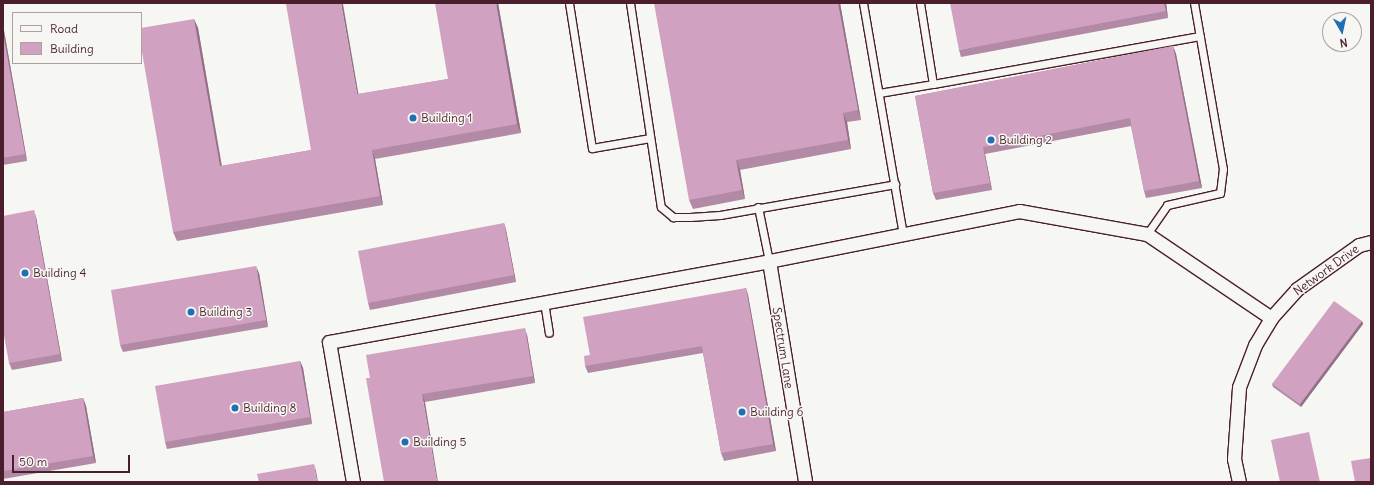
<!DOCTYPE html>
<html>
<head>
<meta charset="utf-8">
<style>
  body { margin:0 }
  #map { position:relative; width:1374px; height:485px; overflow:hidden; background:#f6f6f2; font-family:Delius,sans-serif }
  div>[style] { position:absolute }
  .roads { filter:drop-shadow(1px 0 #4a1f2b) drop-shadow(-1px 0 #4a1f2b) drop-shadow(0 1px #4a1f2b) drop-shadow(0 -1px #4a1f2b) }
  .service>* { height:7px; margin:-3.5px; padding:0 3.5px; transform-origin:3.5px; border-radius:3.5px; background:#f6f6f2 }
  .minor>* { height:13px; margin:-6.5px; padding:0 6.5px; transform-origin:6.5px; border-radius:6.5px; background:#f6f6f2 }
  .wall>* { inset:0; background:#b38aa5 }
  .shaded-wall>* { inset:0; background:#927186 }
  .building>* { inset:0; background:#d0a1c0 }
  .dots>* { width:11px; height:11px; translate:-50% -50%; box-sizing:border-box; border:2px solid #f6f6f2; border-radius:50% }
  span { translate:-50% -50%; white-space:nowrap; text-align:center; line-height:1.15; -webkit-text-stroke:3px #f6f6f2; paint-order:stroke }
  .poi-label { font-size:12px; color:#4a1f2b }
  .left { translate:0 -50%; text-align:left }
  .street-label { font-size:12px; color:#4a1f2b }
  .frame { position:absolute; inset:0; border:4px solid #4a1f2b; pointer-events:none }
  .legend { position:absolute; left:12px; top:12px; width:130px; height:52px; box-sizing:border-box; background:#f6f6f2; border:1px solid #b1a0a2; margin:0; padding:5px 7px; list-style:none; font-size:12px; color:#4a1f2b }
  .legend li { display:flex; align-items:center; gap:8px; height:20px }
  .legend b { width:20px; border:1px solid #b1a0a2 }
  .north { position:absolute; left:1322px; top:12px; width:40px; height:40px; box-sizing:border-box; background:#f6f6f2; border:1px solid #b1a0a2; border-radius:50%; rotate:171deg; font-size:11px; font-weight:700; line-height:16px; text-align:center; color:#4a1f2b }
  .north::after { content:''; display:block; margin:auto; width:14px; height:18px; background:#1f6fb2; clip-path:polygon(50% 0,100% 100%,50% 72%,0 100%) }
  .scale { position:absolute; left:12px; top:455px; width:118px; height:18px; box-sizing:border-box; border:2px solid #4a1f2b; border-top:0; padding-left:5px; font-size:12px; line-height:14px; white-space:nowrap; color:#4a1f2b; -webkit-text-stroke:3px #f6f6f2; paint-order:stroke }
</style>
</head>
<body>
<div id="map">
  <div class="roads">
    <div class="service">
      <div style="left:569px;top:3px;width:147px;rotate:81deg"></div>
      <div style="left:592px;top:148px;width:59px;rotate:-9.8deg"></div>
      <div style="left:630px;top:3px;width:206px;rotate:81.4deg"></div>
      <div style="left:661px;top:207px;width:16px;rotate:40deg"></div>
      <div style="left:673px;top:217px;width:17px"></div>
      <div style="left:690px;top:217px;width:30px;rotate:-4deg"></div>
      <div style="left:720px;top:215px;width:178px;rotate:-10deg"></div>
      <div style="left:863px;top:3px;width:234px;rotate:80.2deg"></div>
      <div style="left:920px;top:3px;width:82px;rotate:80.9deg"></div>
      <div style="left:933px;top:84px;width:271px;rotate:-10.2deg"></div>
      <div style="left:879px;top:93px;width:55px;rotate:-9.5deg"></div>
      <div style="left:758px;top:207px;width:55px;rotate:78.5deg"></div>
      <div style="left:1147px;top:234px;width:35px;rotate:-55deg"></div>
      <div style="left:1167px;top:205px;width:54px;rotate:-12.8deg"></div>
      <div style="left:1220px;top:193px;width:24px;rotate:-83deg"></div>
      <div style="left:1223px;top:169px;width:169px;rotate:-99.9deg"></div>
      <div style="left:544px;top:302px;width:31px;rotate:81deg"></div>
    </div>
    <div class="minor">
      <div style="left:769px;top:261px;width:224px;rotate:80.7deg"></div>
      <div style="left:353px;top:482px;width:142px;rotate:-99.7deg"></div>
      <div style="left:329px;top:342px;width:447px;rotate:-10.4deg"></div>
      <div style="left:769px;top:261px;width:255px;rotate:-11.3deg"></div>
      <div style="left:1019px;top:211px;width:130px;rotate:10.2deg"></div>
      <div style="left:1147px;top:234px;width:150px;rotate:34.1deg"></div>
      <div style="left:1239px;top:482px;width:24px;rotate:-102deg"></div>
      <div style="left:1234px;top:459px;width:72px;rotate:-86deg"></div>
      <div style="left:1239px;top:387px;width:45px;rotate:-69.1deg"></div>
      <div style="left:1255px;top:345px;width:31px;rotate:-59deg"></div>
      <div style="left:1271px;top:318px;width:39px;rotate:-48deg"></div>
      <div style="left:1297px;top:289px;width:76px;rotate:-35.4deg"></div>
      <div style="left:1359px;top:245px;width:12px;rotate:-14deg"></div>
    </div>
  </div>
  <div class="wall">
    <div style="clip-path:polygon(498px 3px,521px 133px,375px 159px,383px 205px,177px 241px,173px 232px,194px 19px,198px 28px,222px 166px,311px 150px,359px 94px,448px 79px)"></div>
    <div style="clip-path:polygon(840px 3px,861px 120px,847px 122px,851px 149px,740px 170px,745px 199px,693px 209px,689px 200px)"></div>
    <div style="clip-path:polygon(1166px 3px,1168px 18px,961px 57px,959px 50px)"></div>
    <div style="clip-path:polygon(3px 25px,27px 161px,3px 165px)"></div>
    <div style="clip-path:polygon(1173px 46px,1176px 54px,1202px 188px,1146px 198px,1144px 191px,1131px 126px,985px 154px,992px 190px,936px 200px,933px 193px,915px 96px)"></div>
    <div style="clip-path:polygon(36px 217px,62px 361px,12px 370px,9px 363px)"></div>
    <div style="clip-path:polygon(504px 223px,506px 230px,516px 282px,370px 310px,368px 303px)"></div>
    <div style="clip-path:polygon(259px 273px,268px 327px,123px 352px,120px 345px)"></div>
    <div style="clip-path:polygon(746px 288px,748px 295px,776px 451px,724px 461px,721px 453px,703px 353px,588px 373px,585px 366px,590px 355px)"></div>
    <div style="clip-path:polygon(1362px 321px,1363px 324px,1301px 407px,1273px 387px,1272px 384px)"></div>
    <div style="clip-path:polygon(527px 335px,535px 383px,425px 402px,370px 378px)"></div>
    <div style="clip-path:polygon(300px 361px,303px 368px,312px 424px,167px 449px,165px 442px)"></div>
    <div style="clip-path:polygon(83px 398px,86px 406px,96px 463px,3px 479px,3px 412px)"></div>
  </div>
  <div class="shaded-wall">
    <div style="clip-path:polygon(341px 3px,343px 3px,343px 4px,360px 103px,357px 94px)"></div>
    <div style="clip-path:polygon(496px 3px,498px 3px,521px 133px,517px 124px)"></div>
    <div style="clip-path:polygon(838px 3px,840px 3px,861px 120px,858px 110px)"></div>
    <div style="clip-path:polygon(1164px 3px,1166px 3px,1168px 18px,1166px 11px)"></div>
    <div style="clip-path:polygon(194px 19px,198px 28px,223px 175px,220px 166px)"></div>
    <div style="clip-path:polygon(3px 25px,27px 161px,25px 154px,3px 33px)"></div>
    <div style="clip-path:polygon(1173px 46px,1176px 54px,1202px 188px,1199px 181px)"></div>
    <div style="clip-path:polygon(843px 113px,847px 122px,851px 149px,848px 140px)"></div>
    <div style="clip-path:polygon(983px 147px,985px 154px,992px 190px,990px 183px)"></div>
    <div style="clip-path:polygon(372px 150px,375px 159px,383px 205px,380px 196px)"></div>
    <div style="clip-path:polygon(736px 160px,740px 170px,745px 199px,742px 190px)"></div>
    <div style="clip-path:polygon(34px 210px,36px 217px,62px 361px,60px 354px)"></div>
    <div style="clip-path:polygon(504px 223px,506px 230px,516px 282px,514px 275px)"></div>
    <div style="clip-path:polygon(256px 266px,259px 273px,268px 327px,266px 320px)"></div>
    <div style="clip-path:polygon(746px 288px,748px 295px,776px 451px,773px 444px)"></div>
    <div style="clip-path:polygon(1362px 321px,1363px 324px,1301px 407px,1300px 404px)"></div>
    <div style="clip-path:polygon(525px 328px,527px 335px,535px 383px,533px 376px)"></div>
    <div style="clip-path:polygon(300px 361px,303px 368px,312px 424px,310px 417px)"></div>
    <div style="clip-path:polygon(422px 394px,425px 402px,438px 482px,437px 482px)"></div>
    <div style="clip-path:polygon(83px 398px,86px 406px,96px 463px,93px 456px)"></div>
    <div style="clip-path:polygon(314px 464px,316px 471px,318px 482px,317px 482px)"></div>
  </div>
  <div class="building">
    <div style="clip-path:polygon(294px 3px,341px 3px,357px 94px,448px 79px,435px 3px,496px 3px,517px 124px,372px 150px,380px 196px,173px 232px,141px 46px,141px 28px,194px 19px,220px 166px,311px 150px,286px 4px)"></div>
    <div style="clip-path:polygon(654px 3px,838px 3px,858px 110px,843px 113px,848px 140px,736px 160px,742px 190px,689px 200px)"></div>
    <div style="clip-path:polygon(950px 3px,1164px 3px,1166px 11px,959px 50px)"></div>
    <div style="clip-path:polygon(3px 33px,25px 154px,3px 158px)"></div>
    <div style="clip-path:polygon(1173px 46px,1199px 181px,1144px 191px,1130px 118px,983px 147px,990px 183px,933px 193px,915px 96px)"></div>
    <div style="clip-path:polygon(34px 210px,60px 354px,9px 363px,3px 330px,3px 216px)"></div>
    <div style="clip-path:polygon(504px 223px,514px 275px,368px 303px,358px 251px)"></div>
    <div style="clip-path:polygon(256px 266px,266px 320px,120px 345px,111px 290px)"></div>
    <div style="clip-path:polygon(746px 288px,773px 444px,721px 453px,702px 346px,585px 366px,584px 356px,590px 355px,583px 317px)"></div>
    <div style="clip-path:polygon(1334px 301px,1362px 321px,1300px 404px,1272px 384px)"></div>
    <div style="clip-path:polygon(525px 328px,533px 376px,422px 394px,437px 482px,384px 482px,366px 378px,370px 378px,366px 355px)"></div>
    <div style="clip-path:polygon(300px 361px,310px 417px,165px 442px,155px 386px)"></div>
    <div style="clip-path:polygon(83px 398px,93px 456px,3px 471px,3px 412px)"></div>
    <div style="clip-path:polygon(1309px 432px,1320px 482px,1280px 482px,1271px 440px)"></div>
    <div style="clip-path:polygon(1371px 458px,1371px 482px,1355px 482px,1351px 461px)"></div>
    <div style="clip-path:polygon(314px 464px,317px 482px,259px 482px,257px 474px)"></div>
  </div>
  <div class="dots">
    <div style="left:413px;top:118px;background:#1f6fb2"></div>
    <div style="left:991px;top:140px;background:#1f6fb2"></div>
    <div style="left:25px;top:273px;background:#1f6fb2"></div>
    <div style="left:191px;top:312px;background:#1f6fb2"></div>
    <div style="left:235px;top:408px;background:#1f6fb2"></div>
    <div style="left:742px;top:412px;background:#1f6fb2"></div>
    <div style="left:405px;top:442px;background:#1f6fb2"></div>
  </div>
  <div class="poi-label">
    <span class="left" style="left:421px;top:118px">Building 1</span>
    <span class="left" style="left:999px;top:140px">Building 2</span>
    <span class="left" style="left:33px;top:273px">Building 4</span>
    <span class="left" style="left:199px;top:312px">Building 3</span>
    <span class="left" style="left:243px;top:408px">Building 8</span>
    <span class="left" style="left:750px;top:412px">Building 6</span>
    <span class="left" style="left:413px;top:442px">Building 5</span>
  </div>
  <div class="street-label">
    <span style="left:1326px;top:270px;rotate:-36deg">Network Drive</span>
    <span style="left:783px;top:348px;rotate:81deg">Spectrum Lane</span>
  </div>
  <div class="frame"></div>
  <ul class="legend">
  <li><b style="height:5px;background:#f6f6f2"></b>Road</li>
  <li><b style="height:11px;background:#d0a1c0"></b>Building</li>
  </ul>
  <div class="north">N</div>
  <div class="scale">50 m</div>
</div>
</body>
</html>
